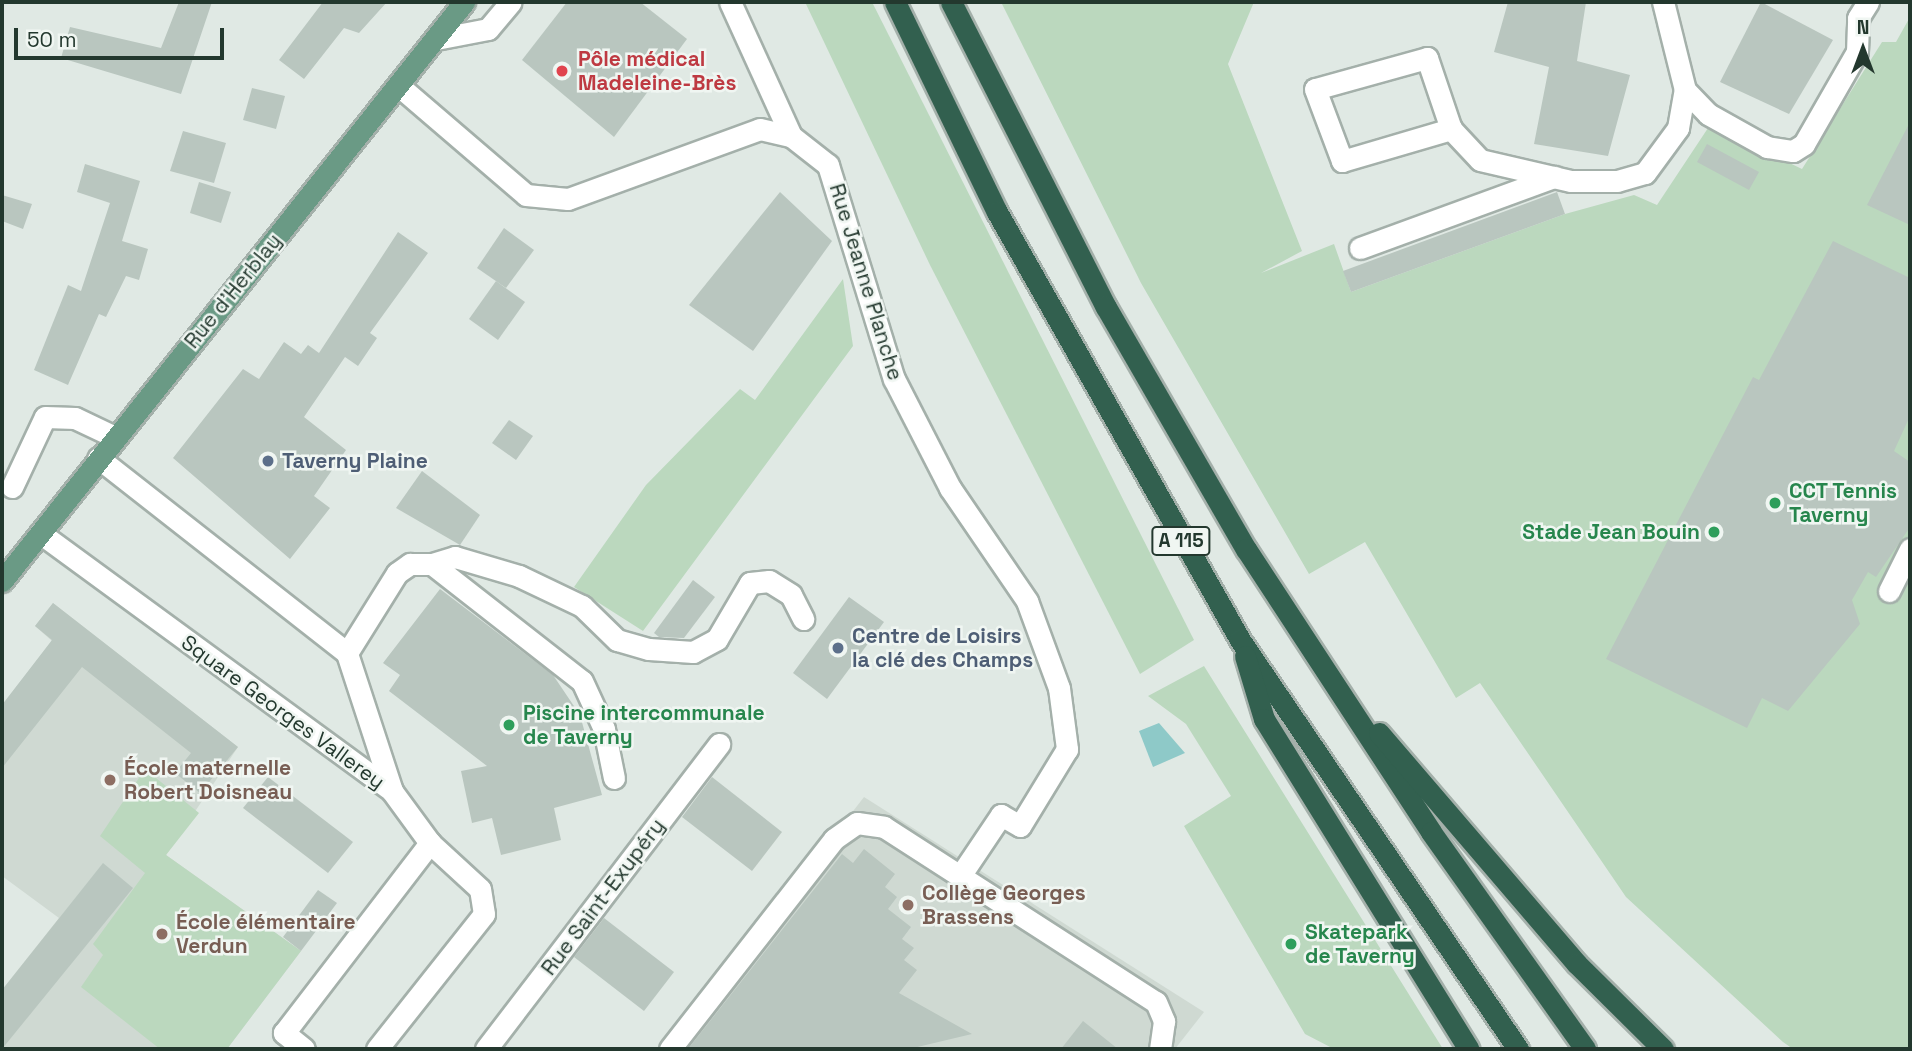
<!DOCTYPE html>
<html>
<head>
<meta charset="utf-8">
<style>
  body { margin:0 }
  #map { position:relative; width:1912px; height:1051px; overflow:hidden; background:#e0e9e4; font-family:"Space Grotesk",sans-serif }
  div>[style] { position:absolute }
  .built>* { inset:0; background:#cfd9d2 }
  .green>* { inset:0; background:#bbd8be }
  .water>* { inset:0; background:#8ec9c8 }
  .building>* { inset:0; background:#b9c6bf }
  .roads { filter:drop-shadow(2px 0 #a4b0aa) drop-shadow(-2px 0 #a4b0aa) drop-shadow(0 2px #a4b0aa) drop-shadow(0 -2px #a4b0aa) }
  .minor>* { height:21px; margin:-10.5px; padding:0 10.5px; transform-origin:10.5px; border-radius:10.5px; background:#fff }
  .major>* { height:21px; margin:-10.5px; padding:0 10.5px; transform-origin:10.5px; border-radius:10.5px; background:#6a9a85 }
  .highway>* { height:21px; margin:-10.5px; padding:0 10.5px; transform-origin:10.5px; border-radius:10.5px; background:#32604f }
  .dots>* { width:19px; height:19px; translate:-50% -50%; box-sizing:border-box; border:4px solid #f0f6f2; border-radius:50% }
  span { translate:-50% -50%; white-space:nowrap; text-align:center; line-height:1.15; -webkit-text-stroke:5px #f0f6f2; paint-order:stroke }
  .shield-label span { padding:2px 5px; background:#f0f6f2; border:2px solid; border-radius:5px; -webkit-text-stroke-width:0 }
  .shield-label { font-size:19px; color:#23382e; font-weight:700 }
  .health-label { font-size:21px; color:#be3a42; font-weight:700 }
  .left { translate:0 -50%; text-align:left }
  .street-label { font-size:21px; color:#23382e }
  .service-label { font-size:21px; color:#4e5e75; font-weight:700 }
  .leisure-label { font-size:21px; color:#27864d; font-weight:700 }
  .right { translate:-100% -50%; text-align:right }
  .education-label { font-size:21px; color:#785e54; font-weight:700 }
  .frame { position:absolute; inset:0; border:4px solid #23382e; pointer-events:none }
  .north { position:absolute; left:1828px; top:14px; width:70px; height:70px; -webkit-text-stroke:5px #f0f6f2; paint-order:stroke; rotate:0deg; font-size:19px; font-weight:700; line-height:28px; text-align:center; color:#23382e }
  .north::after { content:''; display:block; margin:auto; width:24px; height:32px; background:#23382e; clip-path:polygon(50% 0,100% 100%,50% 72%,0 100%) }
  .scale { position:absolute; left:14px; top:28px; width:210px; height:32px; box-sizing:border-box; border:4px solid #23382e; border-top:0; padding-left:9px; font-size:21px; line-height:24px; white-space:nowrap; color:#23382e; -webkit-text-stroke:5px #f0f6f2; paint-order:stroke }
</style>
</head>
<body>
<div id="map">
  <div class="built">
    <div style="clip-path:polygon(53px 603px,238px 747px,166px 855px,301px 951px,227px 1049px,2px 1049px,2px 990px,59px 918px,2px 876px,2px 705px,52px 641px,35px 626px)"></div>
    <div style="clip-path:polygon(864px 797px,1204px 1012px,1175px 1049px,669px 1049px)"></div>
  </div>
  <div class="green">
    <div style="clip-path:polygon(805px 2px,872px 2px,1194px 640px,1140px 674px,930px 265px)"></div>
    <div style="clip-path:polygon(1001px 2px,1254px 2px,1228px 64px,1302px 251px,1261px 273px,1334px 244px,1351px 292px,1565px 214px,1634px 195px,1657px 205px,1710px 125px,1802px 169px,1882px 42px,1896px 42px,1910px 17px,1910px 1049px,1793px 1049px,1783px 1042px,1626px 897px,1480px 683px,1456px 698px,1365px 542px,1309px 574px,1141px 283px)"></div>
    <div style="clip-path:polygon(843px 279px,853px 346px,643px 631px,574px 587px,646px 485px,740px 389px,755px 400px)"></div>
    <div style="clip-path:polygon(1204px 666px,1443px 1049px,1334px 1049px,1305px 1034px,1184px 826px,1231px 796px,1186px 724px,1148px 696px)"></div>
    <div style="clip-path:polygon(145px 769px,199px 813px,166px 855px,301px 951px,227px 1049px,160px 1049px,81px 987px,103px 955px,93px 944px,145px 873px,100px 836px)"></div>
  </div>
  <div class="water">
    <div style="clip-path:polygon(1159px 723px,1185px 753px,1153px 767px,1139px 731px)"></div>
  </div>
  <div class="building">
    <div style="clip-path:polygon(179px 2px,212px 2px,181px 94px,61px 58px,70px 27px,161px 48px)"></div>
    <div style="clip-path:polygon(323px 2px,387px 2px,359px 33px,344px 28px,304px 79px,279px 60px)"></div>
    <div style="clip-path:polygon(567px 2px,640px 2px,687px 39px,614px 137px,522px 60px)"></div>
    <div style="clip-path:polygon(1508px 2px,1586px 2px,1577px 61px,1630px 75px,1608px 156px,1534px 144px,1549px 67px,1494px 52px)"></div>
    <div style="clip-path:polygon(1761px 2px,1833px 40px,1789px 114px,1720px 82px)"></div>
    <div style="clip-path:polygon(252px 88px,285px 96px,276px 129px,243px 120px)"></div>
    <div style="clip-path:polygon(1910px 122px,1910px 225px,1867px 205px)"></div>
    <div style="clip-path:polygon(183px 131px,226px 143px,214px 183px,170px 171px)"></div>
    <div style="clip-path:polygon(1707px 144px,1759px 172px,1749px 190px,1697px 162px)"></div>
    <div style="clip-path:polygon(85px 164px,140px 181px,122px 241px,148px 249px,139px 280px,126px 276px,106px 317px,99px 314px,68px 385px,34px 370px,68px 285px,81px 291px,110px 203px,77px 192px)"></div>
    <div style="clip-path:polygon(199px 182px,231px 192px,221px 223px,190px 213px)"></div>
    <div style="clip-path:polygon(780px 192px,832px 241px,753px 351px,689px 305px)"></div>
    <div style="clip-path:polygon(1557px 192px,1565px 214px,1351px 292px,1343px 271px)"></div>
    <div style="clip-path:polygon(2px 195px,32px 204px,23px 229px,2px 221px)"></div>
    <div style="clip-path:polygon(504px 228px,534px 250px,506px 288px,477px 268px)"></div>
    <div style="clip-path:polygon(398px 232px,428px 253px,370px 333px,377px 338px,358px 366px,345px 357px,304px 417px,346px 450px,314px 496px,330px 508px,290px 559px,173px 458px,243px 369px,259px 379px,284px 342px,301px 354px,308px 345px,319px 353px)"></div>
    <div style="clip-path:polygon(1833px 241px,1910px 278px,1910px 416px,1894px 451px,1910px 462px,1910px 527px,1876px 577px,1868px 572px,1852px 600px,1860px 624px,1788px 711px,1762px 698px,1747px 728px,1606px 659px,1753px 377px,1759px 380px)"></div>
    <div style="clip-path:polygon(496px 281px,525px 302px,498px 340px,469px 319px)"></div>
    <div style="clip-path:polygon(509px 420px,533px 436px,516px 460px,492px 443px)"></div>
    <div style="clip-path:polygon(422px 471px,480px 515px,460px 545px,396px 508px)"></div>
    <div style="clip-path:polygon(693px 580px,715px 597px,684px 638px,659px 637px,654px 633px)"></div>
    <div style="clip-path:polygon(440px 589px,553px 675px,580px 715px,602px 795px,554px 808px,561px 840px,501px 855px,492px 818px,472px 823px,461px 771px,487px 766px,389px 691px,400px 675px,383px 663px)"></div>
    <div style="clip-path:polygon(849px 597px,884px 622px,827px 699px,793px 673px)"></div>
    <div style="clip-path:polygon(53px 603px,238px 747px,200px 793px,175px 773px,191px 753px,82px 667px,2px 768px,2px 705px,52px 640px,35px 626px)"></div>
    <div style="clip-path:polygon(268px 777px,353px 842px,328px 873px,243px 808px)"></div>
    <div style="clip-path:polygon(712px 777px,782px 832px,752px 871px,682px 817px)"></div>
    <div style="clip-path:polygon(864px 849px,895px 874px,885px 887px,897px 897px,888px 909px,911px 927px,902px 939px,914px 948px,904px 960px,917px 970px,899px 993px,972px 1034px,909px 1049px,688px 1049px,842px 854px,853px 863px)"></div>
    <div style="clip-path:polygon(103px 863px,133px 888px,2px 1049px,2px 990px)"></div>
    <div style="clip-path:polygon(318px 890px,337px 903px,301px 951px,283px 937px)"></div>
    <div style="clip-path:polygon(604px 918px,674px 972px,644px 1011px,574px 957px)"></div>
    <div style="clip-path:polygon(1083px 1021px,1118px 1049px,1061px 1049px)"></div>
  </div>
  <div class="roads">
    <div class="minor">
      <div style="left:730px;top:2px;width:147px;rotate:65.5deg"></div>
      <div style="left:436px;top:39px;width:53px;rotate:-10.9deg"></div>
      <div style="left:488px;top:29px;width:35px;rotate:-50deg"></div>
      <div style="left:399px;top:86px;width:167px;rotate:40.6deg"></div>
      <div style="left:526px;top:195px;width:42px;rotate:5.4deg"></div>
      <div style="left:568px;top:199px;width:204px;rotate:-20deg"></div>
      <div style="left:760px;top:129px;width:32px;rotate:13deg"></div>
      <div style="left:791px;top:136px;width:47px;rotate:38.1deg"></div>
      <div style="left:828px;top:165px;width:224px;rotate:72.9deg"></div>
      <div style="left:894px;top:379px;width:123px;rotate:62.8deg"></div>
      <div style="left:950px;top:488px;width:137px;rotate:55.7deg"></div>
      <div style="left:1027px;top:601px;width:93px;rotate:69.8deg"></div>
      <div style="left:1059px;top:688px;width:62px;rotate:82.5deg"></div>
      <div style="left:1067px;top:749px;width:90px;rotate:121.4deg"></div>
      <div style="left:1020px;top:826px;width:22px;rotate:-150deg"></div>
      <div style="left:1001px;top:815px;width:73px;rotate:123.9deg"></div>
      <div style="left:1685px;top:90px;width:33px;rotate:46deg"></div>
      <div style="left:1708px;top:114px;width:68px;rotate:29.2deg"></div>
      <div style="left:1767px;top:147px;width:26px;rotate:9deg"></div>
      <div style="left:1793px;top:151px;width:13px;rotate:-32deg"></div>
      <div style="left:1804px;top:144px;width:106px;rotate:-60.1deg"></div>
      <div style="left:1857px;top:52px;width:34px;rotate:-88deg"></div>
      <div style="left:1858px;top:18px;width:19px;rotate:-58deg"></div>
      <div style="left:1451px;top:129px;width:75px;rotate:-108.7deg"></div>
      <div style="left:1427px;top:58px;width:116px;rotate:164.5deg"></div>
      <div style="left:1315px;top:89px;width:77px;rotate:69.4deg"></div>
      <div style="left:1342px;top:161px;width:114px;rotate:-16.4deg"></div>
      <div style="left:1451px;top:129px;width:42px;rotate:46.9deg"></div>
      <div style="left:1480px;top:160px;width:93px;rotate:13deg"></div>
      <div style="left:1571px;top:181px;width:46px"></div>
      <div style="left:1617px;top:181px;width:29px;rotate:-16deg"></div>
      <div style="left:1645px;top:173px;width:56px;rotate:-53.7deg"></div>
      <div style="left:1678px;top:128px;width:39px;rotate:-80deg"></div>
      <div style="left:1685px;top:90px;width:91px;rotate:-104deg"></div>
      <div style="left:1360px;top:248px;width:207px;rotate:-20.1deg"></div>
      <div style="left:12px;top:487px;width:77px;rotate:-64.8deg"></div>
      <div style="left:45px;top:417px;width:30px;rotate:2deg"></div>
      <div style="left:75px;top:418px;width:44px;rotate:25.4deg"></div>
      <div style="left:40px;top:533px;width:436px;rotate:36.2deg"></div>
      <div style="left:392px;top:791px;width:145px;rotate:-108.1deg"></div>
      <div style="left:347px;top:653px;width:316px;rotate:-141.9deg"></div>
      <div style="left:432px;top:564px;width:24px;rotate:-17deg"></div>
      <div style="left:455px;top:557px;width:67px;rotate:16.5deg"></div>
      <div style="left:519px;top:576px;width:70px;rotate:25.5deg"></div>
      <div style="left:582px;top:606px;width:49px;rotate:44.2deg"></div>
      <div style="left:617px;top:640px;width:33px;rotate:16deg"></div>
      <div style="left:649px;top:649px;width:44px;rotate:3.9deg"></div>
      <div style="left:693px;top:652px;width:27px;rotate:-28deg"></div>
      <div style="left:717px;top:639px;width:65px;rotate:-59.5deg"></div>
      <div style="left:750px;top:583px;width:19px;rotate:-6deg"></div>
      <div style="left:769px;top:581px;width:26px;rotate:32deg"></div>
      <div style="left:791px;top:595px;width:27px;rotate:63deg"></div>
      <div style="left:1889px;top:591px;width:47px;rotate:-63.4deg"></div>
      <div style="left:347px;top:653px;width:94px;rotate:-58deg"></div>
      <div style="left:397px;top:573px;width:16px;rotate:-35deg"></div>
      <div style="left:410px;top:564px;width:22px"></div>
      <div style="left:432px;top:564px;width:190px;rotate:38deg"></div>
      <div style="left:582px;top:681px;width:53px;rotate:65.4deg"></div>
      <div style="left:604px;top:729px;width:50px;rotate:78.5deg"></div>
      <div style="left:304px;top:1049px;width:26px;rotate:-141deg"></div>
      <div style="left:284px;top:1033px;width:240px;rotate:-52.5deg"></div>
      <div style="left:377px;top:1049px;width:172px;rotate:-51.6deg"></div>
      <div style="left:484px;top:914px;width:25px;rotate:-99deg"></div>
      <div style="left:480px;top:889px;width:68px;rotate:-137.4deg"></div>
      <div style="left:430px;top:843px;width:64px;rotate:-126.2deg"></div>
      <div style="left:486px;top:1049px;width:384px;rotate:-52.6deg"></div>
      <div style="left:670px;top:1049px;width:266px;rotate:-52deg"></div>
      <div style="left:834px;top:839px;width:28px;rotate:-35deg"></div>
      <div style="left:857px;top:823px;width:27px;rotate:8deg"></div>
      <div style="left:884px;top:827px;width:323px;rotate:32.8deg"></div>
      <div style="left:1156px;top:1002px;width:21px;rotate:67deg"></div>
      <div style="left:1164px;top:1021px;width:28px;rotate:98deg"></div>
    </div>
    <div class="major">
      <div style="left:2px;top:581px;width:741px;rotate:-51.41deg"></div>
    </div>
    <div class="highway">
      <div style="left:895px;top:2px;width:233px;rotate:64.1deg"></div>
      <div style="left:997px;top:212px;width:492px;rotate:60.4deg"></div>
      <div style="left:1240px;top:640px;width:495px;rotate:55.8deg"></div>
      <div style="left:951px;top:2px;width:342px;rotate:63.1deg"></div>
      <div style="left:1106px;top:307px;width:280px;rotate:60deg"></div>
      <div style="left:1246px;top:549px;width:338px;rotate:56.8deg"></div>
      <div style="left:1431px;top:832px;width:266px;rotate:54.6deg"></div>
      <div style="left:1245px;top:656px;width:66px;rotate:73.2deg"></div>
      <div style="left:1264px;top:719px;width:388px;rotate:58.2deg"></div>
      <div style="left:1379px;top:733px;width:304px;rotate:49.4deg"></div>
      <div style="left:1577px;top:964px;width:121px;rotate:44.7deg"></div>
    </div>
  </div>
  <div class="dots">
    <div style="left:562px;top:71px;background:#e0444e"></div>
    <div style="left:268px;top:461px;background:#5c6f8a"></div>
    <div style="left:1775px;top:503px;background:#2e9e5b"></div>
    <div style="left:1714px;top:532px;background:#2e9e5b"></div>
    <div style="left:838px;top:648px;background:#5c6f8a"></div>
    <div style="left:509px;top:725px;background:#2e9e5b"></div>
    <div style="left:110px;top:780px;background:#8d6e63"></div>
    <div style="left:908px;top:905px;background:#8d6e63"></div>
    <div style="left:162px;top:934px;background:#8d6e63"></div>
    <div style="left:1291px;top:944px;background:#2e9e5b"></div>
  </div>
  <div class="shield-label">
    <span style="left:1181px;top:541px">A 115</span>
  </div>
  <div class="health-label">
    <span class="left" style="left:578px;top:71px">Pôle médical<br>Madeleine-Brès</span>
  </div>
  <div class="street-label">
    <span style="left:866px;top:282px;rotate:73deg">Rue Jeanne Planche</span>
    <span style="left:233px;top:291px;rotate:-51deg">Rue d'Herblay</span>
    <span style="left:283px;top:712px;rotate:36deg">Square Georges Vallerey</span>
    <span style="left:603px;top:897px;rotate:-53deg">Rue Saint-Exupéry</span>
  </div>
  <div class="service-label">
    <span class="left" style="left:282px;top:461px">Taverny Plaine</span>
    <span class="left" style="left:852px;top:648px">Centre de Loisirs<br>la clé des Champs</span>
  </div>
  <div class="leisure-label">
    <span class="left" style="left:1789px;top:503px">CCT Tennis<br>Taverny</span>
    <span class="right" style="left:1700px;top:532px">Stade Jean Bouin</span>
    <span class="left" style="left:523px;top:725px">Piscine intercommunale<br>de Taverny</span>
    <span class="left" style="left:1305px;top:944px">Skatepark<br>de Taverny</span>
  </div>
  <div class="education-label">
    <span class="left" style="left:124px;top:780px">École maternelle<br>Robert Doisneau</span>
    <span class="left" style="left:922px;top:905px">Collège Georges<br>Brassens</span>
    <span class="left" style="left:176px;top:934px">École élémentaire<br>Verdun</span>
  </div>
  <div class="frame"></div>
  <div class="north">N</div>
  <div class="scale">50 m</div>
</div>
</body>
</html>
